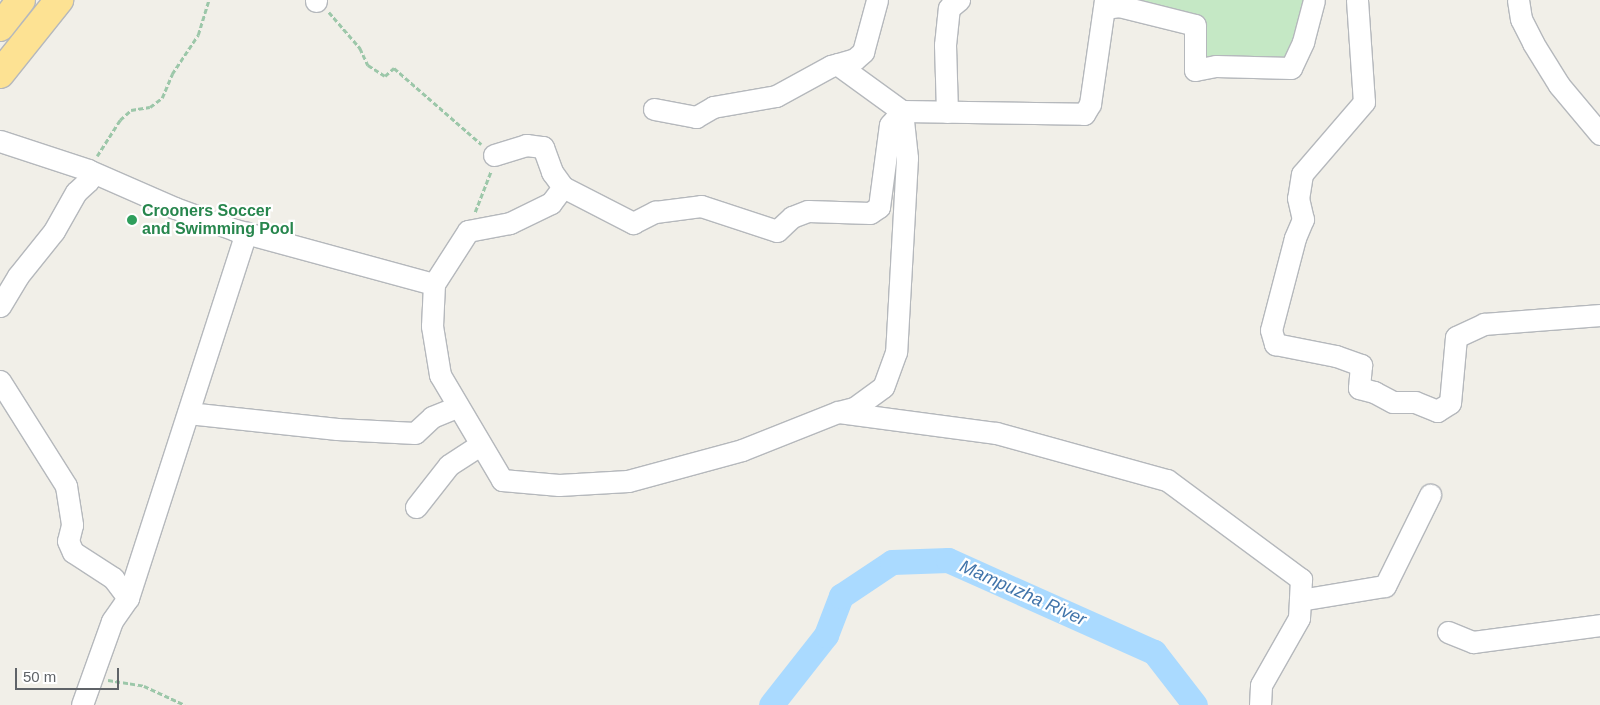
<!DOCTYPE html>
<html>
<head>
<meta charset="utf-8">
<style>
  body { margin:0 }
  #map { position:relative; width:1600px; height:705px; overflow:hidden; background:#f1efe8; font-family:Helvetica,sans-serif }
  div>[style] { position:absolute }
  .green>* { inset:0; background:#c5e8c5 }
  .river>* { height:25px; margin:-12.5px; padding:0 12.5px; transform-origin:12.5px; border-radius:12.5px; background:#aadaff }
  .path>* { height:2.5px; margin-top:-1.25px; transform-origin:0; background:repeating-linear-gradient(90deg,#9cc7a9 0 5px,transparent 0 7.5px) }
  .roads { filter:drop-shadow(1px 0 #b5b8bc) drop-shadow(-1px 0 #b5b8bc) drop-shadow(0 1px #b5b8bc) drop-shadow(0 -1px #b5b8bc) }
  .minor>* { height:21px; margin:-10.5px; padding:0 10.5px; transform-origin:10.5px; border-radius:10.5px; background:#fff }
  .highway>* { height:28px; margin:-14px; padding:0 14px; transform-origin:14px; border-radius:14px; background:#fde293 }
  .dots>* { width:14px; height:14px; translate:-50% -50%; box-sizing:border-box; border:2px solid #fff; border-radius:50% }
  span { translate:-50% -50%; white-space:nowrap; text-align:center; line-height:1.15; -webkit-text-stroke:4.5px #fff; paint-order:stroke }
  .leisure-label { font-size:16px; color:#27864d; font-weight:700 }
  .left { translate:0 -50%; text-align:left }
  .water-label { font-size:18px; color:#4174aa; font-style:italic }
  .scale { position:absolute; left:15px; top:668px; width:104px; height:22px; box-sizing:border-box; border:2px solid #5f6368; border-top:0; padding-left:6px; font-size:15px; line-height:18px; white-space:nowrap; color:#5f6368; -webkit-text-stroke:4px #fff; paint-order:stroke }
</style>
</head>
<body>
<div id="map">
  <div class="green">
    <div style="clip-path:polygon(1125px 0,1305px 0,1289px 62px,1200px 64px,1205px 18px)"></div>
  </div>
  <div class="river">
    <div style="left:771px;top:705px;width:89px;rotate:-51.8deg"></div>
    <div style="left:826px;top:635px;width:42px;rotate:-69deg"></div>
    <div style="left:841px;top:596px;width:61px;rotate:-33.7deg"></div>
    <div style="left:892px;top:562px;width:56px;rotate:-2deg"></div>
    <div style="left:948px;top:560px;width:226px;rotate:24.1deg"></div>
    <div style="left:1154px;top:652px;width:67px;rotate:52.3deg"></div>
  </div>
  <div class="path">
    <div style="left:329px;top:12px;width:48px;rotate:49.3deg"></div>
    <div style="left:360px;top:48px;width:19px;rotate:65deg"></div>
    <div style="left:368px;top:65px;width:20px;rotate:33deg"></div>
    <div style="left:385px;top:76px;width:12px;rotate:-42deg"></div>
    <div style="left:394px;top:68px;width:116px;rotate:41.1deg"></div>
    <div style="left:97px;top:156px;width:43px;rotate:-57.4deg"></div>
    <div style="left:120px;top:120px;width:15px;rotate:-42deg"></div>
    <div style="left:131px;top:110px;width:19px;rotate:-9deg"></div>
    <div style="left:150px;top:107px;width:15px;rotate:-37deg"></div>
    <div style="left:162px;top:98px;width:26px;rotate:-67deg"></div>
    <div style="left:172px;top:74px;width:47px;rotate:-56.3deg"></div>
    <div style="left:198px;top:35px;width:37px;rotate:-73deg"></div>
    <div style="left:475px;top:212px;width:44px;rotate:-68.7deg"></div>
    <div style="left:108px;top:680px;width:36px;rotate:9deg"></div>
    <div style="left:144px;top:686px;width:45px;rotate:24.9deg"></div>
  </div>
  <div class="roads">
    <div class="minor">
      <div style="left:1357px;top:0;width:102px;rotate:86.1deg"></div>
      <div style="left:1364px;top:102px;width:95px;rotate:130.7deg"></div>
      <div style="left:1302px;top:174px;width:24px;rotate:99deg"></div>
      <div style="left:1298px;top:198px;width:22px;rotate:77deg"></div>
      <div style="left:1303px;top:219px;width:21px;rotate:113deg"></div>
      <div style="left:1295px;top:238px;width:95px;rotate:104.6deg"></div>
      <div style="left:1271px;top:330px;width:15px;rotate:74deg"></div>
      <div style="left:1275px;top:344px;width:62px;rotate:11.1deg"></div>
      <div style="left:1336px;top:356px;width:27px;rotate:20deg"></div>
      <div style="left:1361px;top:365px;width:23px;rotate:95deg"></div>
      <div style="left:1359px;top:388px;width:16px;rotate:15deg"></div>
      <div style="left:1374px;top:392px;width:21px;rotate:28deg"></div>
      <div style="left:1393px;top:402px;width:22px"></div>
      <div style="left:1415px;top:402px;width:24px;rotate:22deg"></div>
      <div style="left:1437px;top:411px;width:15px;rotate:-32deg"></div>
      <div style="left:1450px;top:403px;width:66px;rotate:-84.8deg"></div>
      <div style="left:1456px;top:337px;width:31px;rotate:-25deg"></div>
      <div style="left:1484px;top:324px;width:116px;rotate:-4.4deg"></div>
      <div style="left:1518px;top:0;width:19px;rotate:81deg"></div>
      <div style="left:1521px;top:19px;width:27px;rotate:63deg"></div>
      <div style="left:1533px;top:43px;width:49px;rotate:58.2deg"></div>
      <div style="left:1559px;top:85px;width:64px;rotate:50.1deg"></div>
      <div style="left:316px;top:1px;width:1px;rotate:-90deg"></div>
      <div style="left:1105px;top:8px;width:14px;rotate:-8deg"></div>
      <div style="left:1119px;top:6px;width:78px;rotate:14deg"></div>
      <div style="left:1195px;top:25px;width:45px;rotate:90deg"></div>
      <div style="left:1195px;top:70px;width:21px;rotate:-11deg"></div>
      <div style="left:1216px;top:66px;width:75px;rotate:1.5deg"></div>
      <div style="left:1291px;top:68px;width:29px;rotate:-65deg"></div>
      <div style="left:1303px;top:42px;width:43px;rotate:-75.3deg"></div>
      <div style="left:837px;top:64px;width:80px;rotate:35.9deg"></div>
      <div style="left:902px;top:111px;width:182px;rotate:0.9deg"></div>
      <div style="left:1084px;top:114px;width:12px;rotate:-59deg"></div>
      <div style="left:1090px;top:104px;width:105px;rotate:-81.8deg"></div>
      <div style="left:654px;top:109px;width:43px;rotate:10.8deg"></div>
      <div style="left:696px;top:117px;width:20px;rotate:-30deg"></div>
      <div style="left:713px;top:107px;width:64px;rotate:-9.9deg"></div>
      <div style="left:776px;top:96px;width:63px;rotate:-28.6deg"></div>
      <div style="left:831px;top:66px;width:25px;rotate:-16deg"></div>
      <div style="left:855px;top:59px;width:11px;rotate:-41deg"></div>
      <div style="left:863px;top:52px;width:54px;rotate:-74.9deg"></div>
      <div style="left:902px;top:111px;width:47px;rotate:83.9deg"></div>
      <div style="left:907px;top:158px;width:194px;rotate:93.2deg"></div>
      <div style="left:896px;top:352px;width:37px;rotate:110deg"></div>
      <div style="left:883px;top:387px;width:36px;rotate:144deg"></div>
      <div style="left:854px;top:408px;width:16px;rotate:166deg"></div>
      <div style="left:838px;top:412px;width:159px;rotate:7.6deg"></div>
      <div style="left:996px;top:433px;width:177px;rotate:15.4deg"></div>
      <div style="left:1167px;top:480px;width:167px;rotate:36.5deg"></div>
      <div style="left:1301px;top:579px;width:21px;rotate:93deg"></div>
      <div style="left:947px;top:112px;width:67px;rotate:-91.7deg"></div>
      <div style="left:945px;top:45px;width:37px;rotate:-84deg"></div>
      <div style="left:949px;top:8px;width:13px;rotate:-39deg"></div>
      <div style="left:0;top:141px;width:93px;rotate:18.2deg"></div>
      <div style="left:88px;top:170px;width:11px;rotate:90deg"></div>
      <div style="left:88px;top:181px;width:16px;rotate:137deg"></div>
      <div style="left:76px;top:192px;width:45px;rotate:119.4deg"></div>
      <div style="left:54px;top:231px;width:58px;rotate:128.7deg"></div>
      <div style="left:18px;top:276px;width:35px;rotate:121deg"></div>
      <div style="left:494px;top:155px;width:34px;rotate:-17deg"></div>
      <div style="left:526px;top:145px;width:17px;rotate:7deg"></div>
      <div style="left:543px;top:147px;width:27px;rotate:70deg"></div>
      <div style="left:552px;top:172px;width:19px;rotate:54deg"></div>
      <div style="left:563px;top:187px;width:79px;rotate:27.2deg"></div>
      <div style="left:633px;top:223px;width:25px;rotate:-27deg"></div>
      <div style="left:655px;top:212px;width:46px;rotate:-7.4deg"></div>
      <div style="left:701px;top:206px;width:80px;rotate:18.2deg"></div>
      <div style="left:777px;top:231px;width:21px;rotate:-43deg"></div>
      <div style="left:792px;top:217px;width:17px;rotate:-21deg"></div>
      <div style="left:808px;top:211px;width:62px;rotate:1.8deg"></div>
      <div style="left:870px;top:213px;width:11px;rotate:-34deg"></div>
      <div style="left:879px;top:207px;width:83px;rotate:-82.4deg"></div>
      <div style="left:890px;top:125px;width:18px;rotate:-49deg"></div>
      <div style="left:88px;top:170px;width:95px;rotate:23.6deg"></div>
      <div style="left:175px;top:208px;width:64px;rotate:20.1deg"></div>
      <div style="left:235px;top:230px;width:206px;rotate:15.2deg"></div>
      <div style="left:563px;top:187px;width:20px;rotate:127deg"></div>
      <div style="left:551px;top:203px;width:46px;rotate:154deg"></div>
      <div style="left:510px;top:223px;width:43px;rotate:169.2deg"></div>
      <div style="left:468px;top:231px;width:63px;rotate:122.7deg"></div>
      <div style="left:434px;top:284px;width:42px;rotate:92.7deg"></div>
      <div style="left:432px;top:326px;width:50px;rotate:80.7deg"></div>
      <div style="left:440px;top:375px;width:122px;rotate:59.4deg"></div>
      <div style="left:502px;top:480px;width:57px;rotate:5deg"></div>
      <div style="left:559px;top:485px;width:69px;rotate:-3.3deg"></div>
      <div style="left:628px;top:481px;width:118px;rotate:-15.2deg"></div>
      <div style="left:742px;top:450px;width:103px;rotate:-21.6deg"></div>
      <div style="left:0;top:381px;width:124px;rotate:57.8deg"></div>
      <div style="left:66px;top:486px;width:39px;rotate:81deg"></div>
      <div style="left:72px;top:525px;width:16px;rotate:104deg"></div>
      <div style="left:68px;top:541px;width:12px;rotate:66deg"></div>
      <div style="left:73px;top:552px;width:48px;rotate:33deg"></div>
      <div style="left:113px;top:578px;width:25px;rotate:53deg"></div>
      <div style="left:128px;top:598px;width:28px;rotate:125deg"></div>
      <div style="left:112px;top:621px;width:89px;rotate:109.7deg"></div>
      <div style="left:188px;top:413px;width:150px;rotate:6.1deg"></div>
      <div style="left:337px;top:429px;width:78px;rotate:2.9deg"></div>
      <div style="left:415px;top:433px;width:23px;rotate:-43deg"></div>
      <div style="left:432px;top:417px;width:27px;rotate:-22deg"></div>
      <div style="left:416px;top:507px;width:53px;rotate:-51.8deg"></div>
      <div style="left:449px;top:465px;width:37px;rotate:-33deg"></div>
      <div style="left:128px;top:598px;width:384px;rotate:-72.1deg"></div>
      <div style="left:1448px;top:632px;width:27px;rotate:22deg"></div>
      <div style="left:1473px;top:642px;width:128px;rotate:-7.6deg"></div>
      <div style="left:1260px;top:705px;width:20px;rotate:-87deg"></div>
      <div style="left:1261px;top:685px;width:77px;rotate:-60.4deg"></div>
      <div style="left:1299px;top:618px;width:18px;rotate:-87deg"></div>
      <div style="left:1300px;top:600px;width:86px;rotate:-9.4deg"></div>
      <div style="left:1385px;top:586px;width:102px;rotate:-63.7deg"></div>
    </div>
    <div class="highway">
      <div style="left:0;top:27px;width:34px;rotate:-52deg"></div>
      <div style="left:0;top:74px;width:95px;rotate:-51.4deg"></div>
    </div>
  </div>
  <div class="dots">
    <div style="left:132px;top:220px;background:#2e9e5b"></div>
  </div>
  <div class="leisure-label">
    <span class="left" style="left:142px;top:220px">Crooners Soccer<br>and Swimming Pool</span>
  </div>
  <div class="water-label">
    <span style="left:1023px;top:593px;rotate:24deg">Mampuzha River</span>
  </div>
  <div class="scale">50 m</div>
</div>
</body>
</html>
